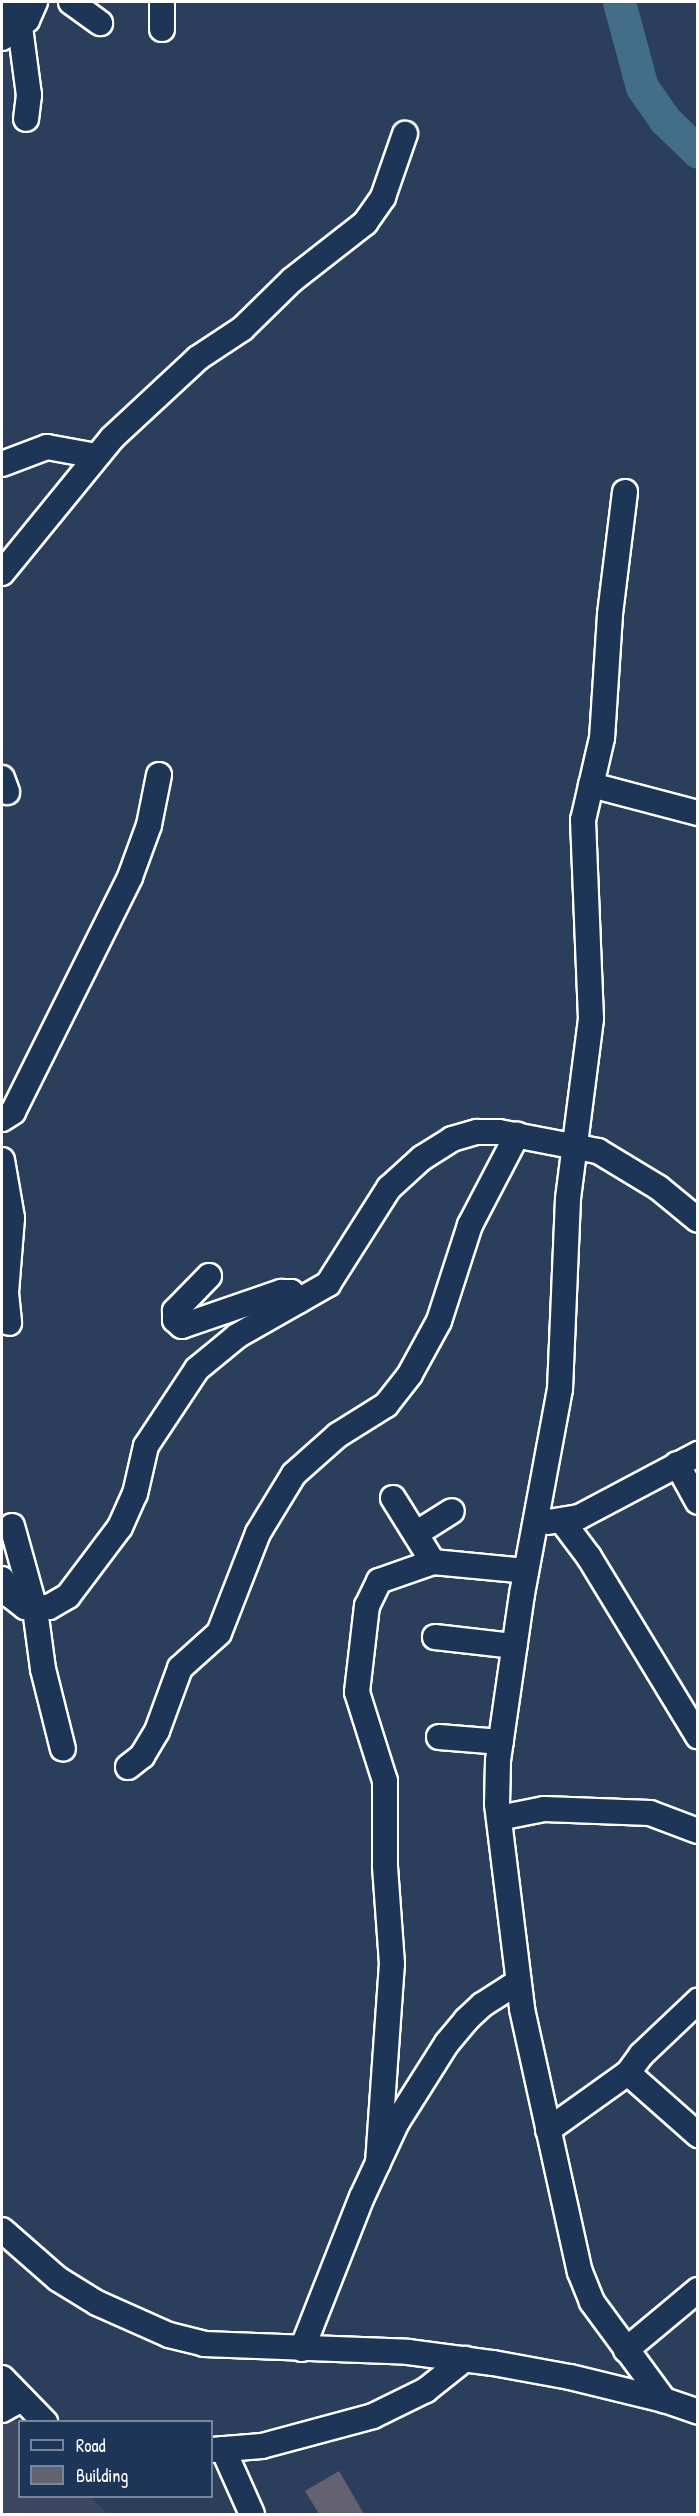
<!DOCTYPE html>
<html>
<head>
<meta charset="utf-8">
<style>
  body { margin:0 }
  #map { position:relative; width:699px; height:2516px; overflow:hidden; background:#2b3e5c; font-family:"Patrick Hand",sans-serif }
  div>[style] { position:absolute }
  .built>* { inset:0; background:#3c4862 }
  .river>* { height:33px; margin:-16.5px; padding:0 16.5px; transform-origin:16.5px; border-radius:16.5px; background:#426e87 }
  .building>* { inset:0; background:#646170 }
  .roads { filter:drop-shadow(2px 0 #fff) drop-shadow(-2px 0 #fff) drop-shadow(0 2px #fff) drop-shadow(0 -2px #fff) }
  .minor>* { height:24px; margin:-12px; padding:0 12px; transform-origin:12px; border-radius:12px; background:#1d3557 }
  span { translate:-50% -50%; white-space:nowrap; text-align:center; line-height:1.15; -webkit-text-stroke:4.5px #1d3557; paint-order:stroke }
  .frame { position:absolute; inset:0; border:3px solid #fff; pointer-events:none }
  .legend { position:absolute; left:18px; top:2420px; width:195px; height:78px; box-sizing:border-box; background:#1d3557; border:2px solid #77869a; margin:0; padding:8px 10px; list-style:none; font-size:18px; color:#fff }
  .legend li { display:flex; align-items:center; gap:12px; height:30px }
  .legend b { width:30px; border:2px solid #77869a }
</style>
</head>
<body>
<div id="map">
  <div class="built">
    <div style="clip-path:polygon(15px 2420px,19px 2423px,20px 2496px,90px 2497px,108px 2514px,2px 2514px,2px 2424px)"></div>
  </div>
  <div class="river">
    <div style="left:619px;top:2px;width:88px;rotate:74.9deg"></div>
    <div style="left:642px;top:87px;width:40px;rotate:55.1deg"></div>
    <div style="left:665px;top:120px;width:46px;rotate:44.1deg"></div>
  </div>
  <div class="building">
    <div style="clip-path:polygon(339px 2471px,364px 2514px,319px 2514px,305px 2491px)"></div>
  </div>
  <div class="roads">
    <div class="minor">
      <div style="left:71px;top:2px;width:36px;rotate:36deg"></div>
      <div style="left:162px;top:2px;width:27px;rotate:90deg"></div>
      <div style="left:20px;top:27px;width:69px;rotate:82.5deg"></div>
      <div style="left:29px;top:95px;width:24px;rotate:97deg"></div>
      <div style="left:11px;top:32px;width:30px;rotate:-88deg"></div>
      <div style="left:2px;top:38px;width:31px;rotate:-36deg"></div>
      <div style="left:27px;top:20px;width:20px;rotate:-66deg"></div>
      <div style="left:2px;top:464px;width:48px;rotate:-20.7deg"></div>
      <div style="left:47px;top:447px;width:50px;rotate:10.4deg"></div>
      <div style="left:625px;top:492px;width:124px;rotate:97deg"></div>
      <div style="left:610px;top:615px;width:123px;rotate:93.7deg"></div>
      <div style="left:602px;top:738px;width:84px;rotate:103deg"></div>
      <div style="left:583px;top:820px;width:199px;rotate:87.7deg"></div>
      <div style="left:591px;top:1019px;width:181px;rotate:97.3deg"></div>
      <div style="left:568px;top:1199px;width:190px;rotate:92.4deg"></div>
      <div style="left:560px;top:1389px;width:208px;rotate:100.5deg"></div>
      <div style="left:522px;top:1594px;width:169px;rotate:98.2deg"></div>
      <div style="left:498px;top:1761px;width:43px;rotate:91.3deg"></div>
      <div style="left:497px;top:1804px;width:207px;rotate:83deg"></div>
      <div style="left:522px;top:2009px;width:269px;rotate:77.6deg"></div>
      <div style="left:580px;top:2272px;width:32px;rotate:68deg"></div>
      <div style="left:592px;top:2302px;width:122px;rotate:53.7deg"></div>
      <div style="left:2px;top:573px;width:174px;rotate:-50.8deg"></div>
      <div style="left:112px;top:438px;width:117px;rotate:-42.9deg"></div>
      <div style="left:198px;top:358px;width:53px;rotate:-33.4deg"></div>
      <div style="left:242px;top:329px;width:70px;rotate:-44.4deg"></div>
      <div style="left:292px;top:280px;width:93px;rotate:-38deg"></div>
      <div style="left:365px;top:223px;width:32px;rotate:-55deg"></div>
      <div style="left:383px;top:197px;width:67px;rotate:-70.8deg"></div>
      <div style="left:2px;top:778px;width:15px;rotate:70deg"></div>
      <div style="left:591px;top:785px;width:111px;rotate:14.7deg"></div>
      <div style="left:2px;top:1119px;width:13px;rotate:-32deg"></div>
      <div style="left:13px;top:1112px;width:263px;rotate:-63.5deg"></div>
      <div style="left:130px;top:877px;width:55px;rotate:-69.9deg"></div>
      <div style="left:149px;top:825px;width:51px;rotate:-78.7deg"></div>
      <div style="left:2px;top:1160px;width:59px;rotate:80.2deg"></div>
      <div style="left:12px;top:1218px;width:75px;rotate:94.6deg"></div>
      <div style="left:6px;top:1293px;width:30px;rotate:84deg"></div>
      <div style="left:209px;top:1276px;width:49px;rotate:134.2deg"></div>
      <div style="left:175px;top:1311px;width:9px;rotate:90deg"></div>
      <div style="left:175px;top:1320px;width:9px;rotate:41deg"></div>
      <div style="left:182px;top:1326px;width:105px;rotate:-19deg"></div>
      <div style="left:281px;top:1292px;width:10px"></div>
      <div style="left:291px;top:1292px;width:12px;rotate:48deg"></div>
      <div style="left:677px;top:1464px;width:43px;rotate:61.1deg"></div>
      <div style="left:393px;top:1498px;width:75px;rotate:58deg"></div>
      <div style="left:562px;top:1521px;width:45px;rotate:53.1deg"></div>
      <div style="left:589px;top:1557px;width:210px;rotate:58.7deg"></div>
      <div style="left:548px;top:1522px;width:31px;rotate:-9deg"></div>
      <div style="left:579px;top:1517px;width:135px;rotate:-27.9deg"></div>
      <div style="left:12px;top:1526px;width:86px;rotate:74.5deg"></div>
      <div style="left:35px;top:1609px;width:61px;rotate:82.4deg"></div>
      <div style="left:43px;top:1669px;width:82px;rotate:76deg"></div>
      <div style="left:417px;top:1533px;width:41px;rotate:-32.2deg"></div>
      <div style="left:2px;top:1579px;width:19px;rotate:62deg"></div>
      <div style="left:11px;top:1596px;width:18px;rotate:38deg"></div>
      <div style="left:25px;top:1607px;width:24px"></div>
      <div style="left:49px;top:1607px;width:22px;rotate:-30deg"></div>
      <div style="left:68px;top:1596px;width:86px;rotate:-53deg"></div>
      <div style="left:120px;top:1527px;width:36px;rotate:-66deg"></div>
      <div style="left:135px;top:1494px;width:49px;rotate:-77.1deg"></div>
      <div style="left:146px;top:1446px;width:92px;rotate:-56.5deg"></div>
      <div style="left:197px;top:1369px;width:52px;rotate:-39.5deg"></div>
      <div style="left:237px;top:1336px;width:105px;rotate:-29.7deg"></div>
      <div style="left:328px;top:1284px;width:114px;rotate:-57.6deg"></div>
      <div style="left:389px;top:1188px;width:45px;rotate:-42.3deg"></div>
      <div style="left:422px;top:1158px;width:36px;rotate:-32deg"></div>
      <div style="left:452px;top:1139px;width:26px;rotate:-16deg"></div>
      <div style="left:477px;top:1132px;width:22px"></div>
      <div style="left:499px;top:1132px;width:101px;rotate:10.9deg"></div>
      <div style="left:598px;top:1151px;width:71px;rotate:31.2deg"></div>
      <div style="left:659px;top:1188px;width:50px;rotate:39.4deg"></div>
      <div style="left:435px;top:1637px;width:80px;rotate:6.5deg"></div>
      <div style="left:439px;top:1737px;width:62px;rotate:4.6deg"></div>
      <div style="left:128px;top:1767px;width:18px;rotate:-38deg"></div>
      <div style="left:142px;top:1756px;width:29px;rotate:-59deg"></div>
      <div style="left:157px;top:1731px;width:67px;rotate:-69.9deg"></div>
      <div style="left:180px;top:1668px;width:52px;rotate:-41.9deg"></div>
      <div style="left:219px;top:1633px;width:107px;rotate:-68.7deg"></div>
      <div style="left:258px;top:1533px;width:69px;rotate:-58.6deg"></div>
      <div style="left:294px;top:1474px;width:59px;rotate:-41.6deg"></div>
      <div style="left:338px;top:1435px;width:57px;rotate:-32deg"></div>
      <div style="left:386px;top:1405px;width:39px;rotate:-52deg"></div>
      <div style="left:410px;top:1374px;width:60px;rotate:-61.3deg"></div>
      <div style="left:439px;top:1321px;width:101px;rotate:-72.1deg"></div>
      <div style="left:470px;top:1225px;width:102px;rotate:-62.4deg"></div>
      <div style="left:499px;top:1818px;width:46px;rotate:-11.3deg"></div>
      <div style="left:544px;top:1809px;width:106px;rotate:2.2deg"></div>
      <div style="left:650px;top:1813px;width:51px;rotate:20.6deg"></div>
      <div style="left:628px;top:2073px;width:94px;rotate:41.5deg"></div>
      <div style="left:548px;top:2130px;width:98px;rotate:-35.5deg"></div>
      <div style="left:628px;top:2073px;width:22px;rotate:-54deg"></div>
      <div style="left:641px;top:2055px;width:79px;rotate:-43.5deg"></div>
      <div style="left:378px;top:2163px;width:199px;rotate:-86deg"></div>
      <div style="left:392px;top:1964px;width:98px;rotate:-94.1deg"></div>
      <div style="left:385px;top:1866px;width:85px;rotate:-90deg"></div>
      <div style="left:385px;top:1781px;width:93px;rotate:-107.5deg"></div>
      <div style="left:357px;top:1692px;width:87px;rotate:-83.4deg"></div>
      <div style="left:367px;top:1606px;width:28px;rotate:-64deg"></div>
      <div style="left:379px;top:1581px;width:57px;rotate:-19.4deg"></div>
      <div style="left:433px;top:1562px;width:93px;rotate:5.5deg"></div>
      <div style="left:2px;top:2230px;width:74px;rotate:41.2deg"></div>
      <div style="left:58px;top:2279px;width:46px;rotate:31.6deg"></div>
      <div style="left:97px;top:2303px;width:79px;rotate:24deg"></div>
      <div style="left:169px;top:2335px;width:36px;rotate:14deg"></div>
      <div style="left:204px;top:2344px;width:204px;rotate:2.2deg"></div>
      <div style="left:408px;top:2352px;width:86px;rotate:7.4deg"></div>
      <div style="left:493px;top:2363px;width:78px;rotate:10.3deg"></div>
      <div style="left:570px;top:2377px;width:97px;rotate:13.7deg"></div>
      <div style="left:664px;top:2400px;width:36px;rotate:19deg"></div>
      <div style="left:302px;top:2349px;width:163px;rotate:-68.5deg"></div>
      <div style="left:362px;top:2197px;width:83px;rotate:-65deg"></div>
      <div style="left:397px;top:2122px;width:93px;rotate:-57.7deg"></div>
      <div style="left:447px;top:2043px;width:30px;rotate:-50deg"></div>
      <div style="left:466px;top:2020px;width:22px;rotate:-43deg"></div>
      <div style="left:482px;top:2005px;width:43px;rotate:-32.6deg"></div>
      <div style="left:626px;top:2350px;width:94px;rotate:-39.8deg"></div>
      <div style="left:2px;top:2378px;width:62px;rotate:45.7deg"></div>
      <div style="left:2px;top:2410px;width:23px;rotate:-29deg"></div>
      <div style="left:223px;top:2449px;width:71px;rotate:66deg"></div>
      <div style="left:212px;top:2450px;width:50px;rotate:-4.6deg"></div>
      <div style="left:262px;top:2446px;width:115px;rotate:-15.1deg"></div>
      <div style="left:373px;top:2416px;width:59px;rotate:-26.1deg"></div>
      <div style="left:426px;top:2390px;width:50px;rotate:-38.5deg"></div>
    </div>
  </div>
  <div class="frame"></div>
  <ul class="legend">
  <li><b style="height:8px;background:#1d3557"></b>Road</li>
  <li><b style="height:16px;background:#646170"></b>Building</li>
  </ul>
</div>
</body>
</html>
